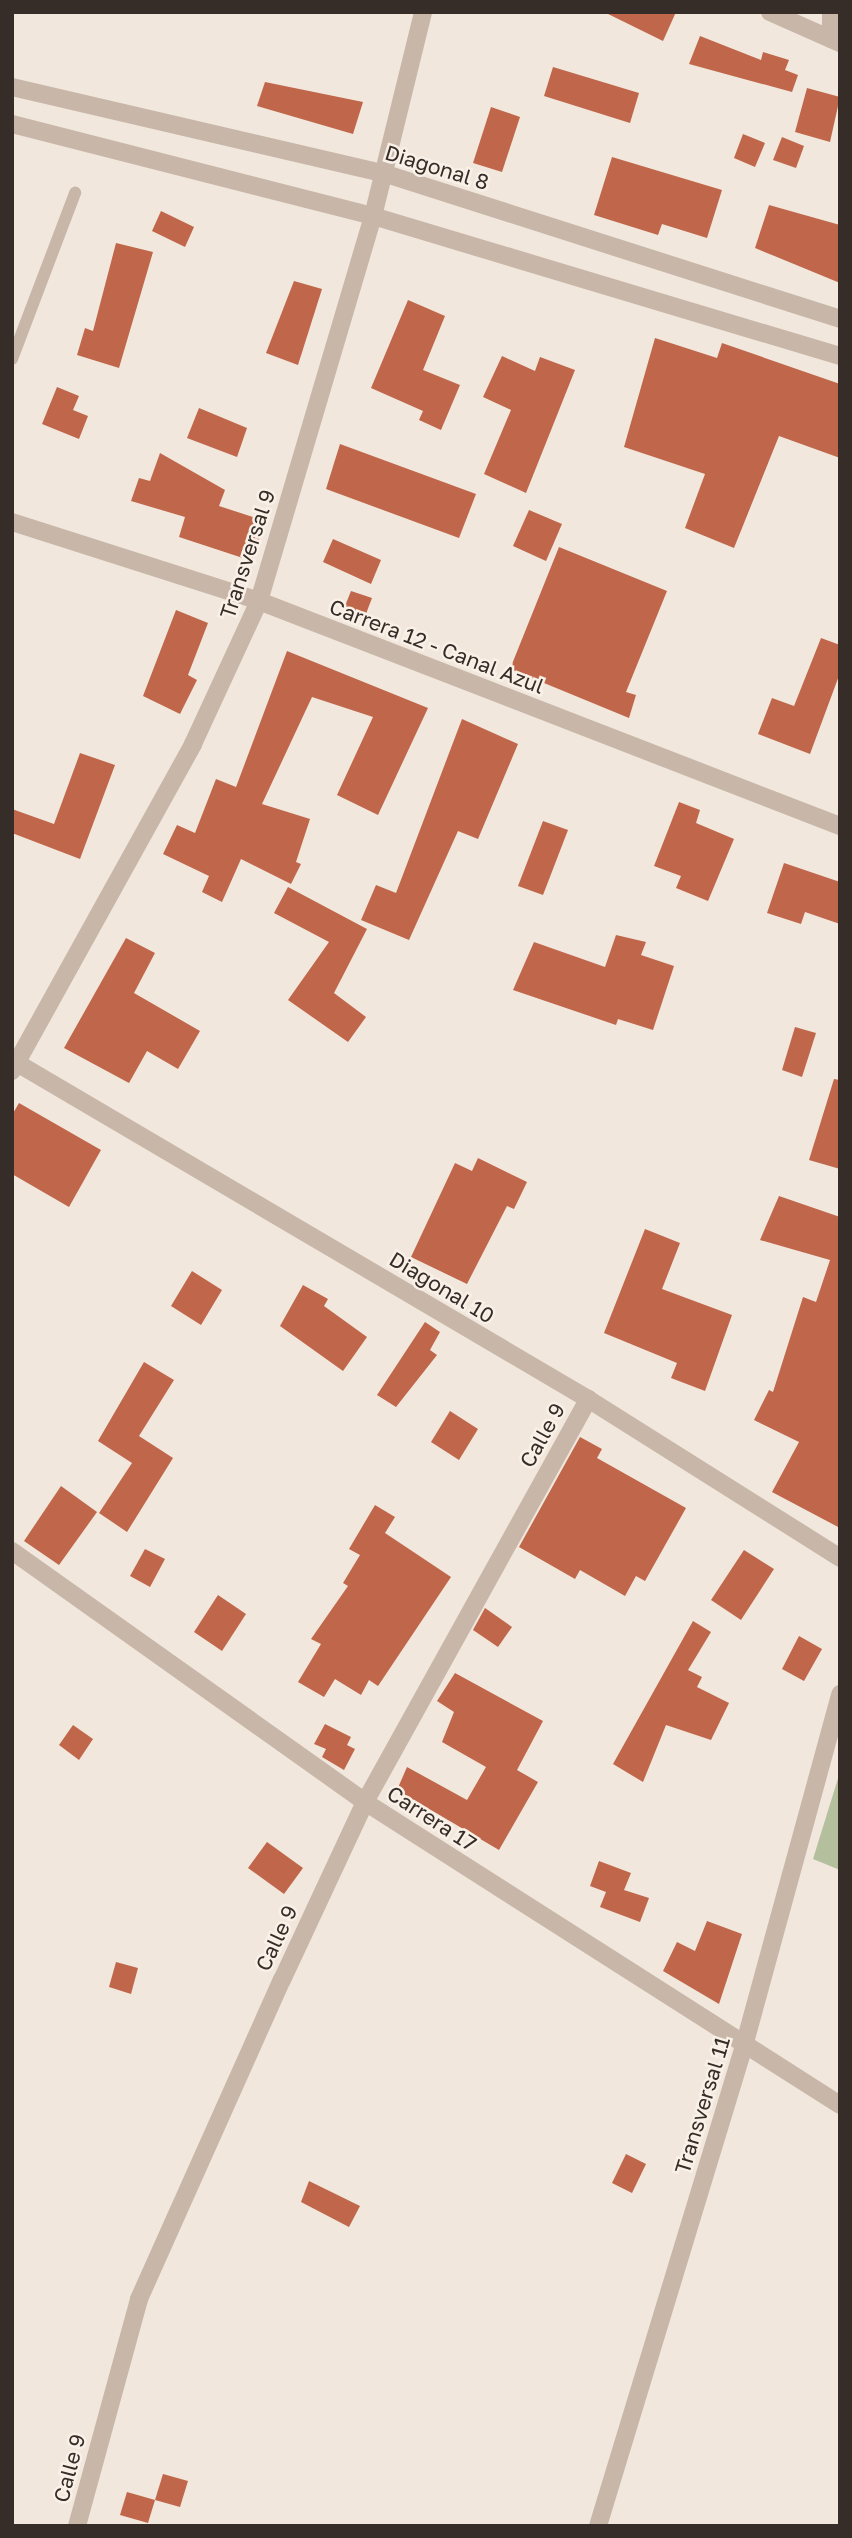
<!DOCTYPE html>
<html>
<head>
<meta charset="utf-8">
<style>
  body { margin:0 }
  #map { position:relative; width:852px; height:2538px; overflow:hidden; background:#f1e7dc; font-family:"Golos Text",sans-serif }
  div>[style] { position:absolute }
  .green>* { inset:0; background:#b4bf9d }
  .building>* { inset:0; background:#c0674b }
  .lane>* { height:12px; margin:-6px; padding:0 6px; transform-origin:6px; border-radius:6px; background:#c8b7a9 }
  .street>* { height:18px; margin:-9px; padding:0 9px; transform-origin:9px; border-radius:9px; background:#c8b7a9 }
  span { translate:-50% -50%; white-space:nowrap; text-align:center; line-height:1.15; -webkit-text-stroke:5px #f9f1e8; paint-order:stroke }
  .street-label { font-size:21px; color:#362d28 }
  .frame { position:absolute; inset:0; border:14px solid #362d28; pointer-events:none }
</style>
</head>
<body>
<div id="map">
  <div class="green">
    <div style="clip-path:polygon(840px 1772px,840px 1870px,813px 1859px)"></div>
  </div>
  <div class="building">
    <div style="clip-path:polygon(604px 12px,676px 12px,663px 41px)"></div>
    <div style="clip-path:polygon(700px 36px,761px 60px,763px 52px,789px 60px,785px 70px,798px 75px,792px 92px,689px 64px)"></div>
    <div style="clip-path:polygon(553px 67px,639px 93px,630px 123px,544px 96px)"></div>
    <div style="clip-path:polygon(265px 82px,363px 102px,353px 134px,257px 106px)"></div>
    <div style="clip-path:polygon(807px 88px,840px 97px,830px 142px,795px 132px)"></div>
    <div style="clip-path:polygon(491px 107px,520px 117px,502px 172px,473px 163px)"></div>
    <div style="clip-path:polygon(743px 134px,765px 143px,755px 167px,734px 158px)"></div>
    <div style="clip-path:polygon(782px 137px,804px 146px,796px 168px,773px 160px)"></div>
    <div style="clip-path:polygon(612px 157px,722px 190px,707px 238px,662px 224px,658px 235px,594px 215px)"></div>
    <div style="clip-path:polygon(769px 205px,840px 225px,840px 283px,755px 248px)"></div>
    <div style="clip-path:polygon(161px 211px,194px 227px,185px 247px,152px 231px)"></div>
    <div style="clip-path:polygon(116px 243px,153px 252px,119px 368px,77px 355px,85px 328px,93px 331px)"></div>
    <div style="clip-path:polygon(294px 281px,322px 289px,298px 365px,266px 353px)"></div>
    <div style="clip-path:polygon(408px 300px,445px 316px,423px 370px,460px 385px,441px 430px,419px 420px,423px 411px,371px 388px)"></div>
    <div style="clip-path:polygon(655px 338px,717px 358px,722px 343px,840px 384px,840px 458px,779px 436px,734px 548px,685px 528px,705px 474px,624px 447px)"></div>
    <div style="clip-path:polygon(502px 356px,535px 371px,540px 357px,575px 370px,526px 493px,484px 474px,511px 410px,483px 397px)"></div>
    <div style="clip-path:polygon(57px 387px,79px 396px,73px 410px,88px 416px,79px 439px,42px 424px)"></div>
    <div style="clip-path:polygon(199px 408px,247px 428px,237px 457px,187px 438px)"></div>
    <div style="clip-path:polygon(340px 444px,476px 494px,459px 538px,326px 489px)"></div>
    <div style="clip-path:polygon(160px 453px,225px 490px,219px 506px,265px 521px,252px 561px,179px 537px,185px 517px,131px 501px,139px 478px,150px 481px)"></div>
    <div style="clip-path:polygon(529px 510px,562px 524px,546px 561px,513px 546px)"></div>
    <div style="clip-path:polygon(333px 539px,381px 560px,371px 584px,323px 562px)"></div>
    <div style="clip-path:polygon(559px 547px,667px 591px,626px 692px,636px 695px,629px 718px,510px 669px)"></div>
    <div style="clip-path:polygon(351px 591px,372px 598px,364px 619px,343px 611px)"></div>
    <div style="clip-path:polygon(176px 610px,208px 623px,188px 675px,197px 680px,180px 714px,143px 696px)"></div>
    <div style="clip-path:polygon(821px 638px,840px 645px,840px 673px,810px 754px,758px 734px,772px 698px,794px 706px)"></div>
    <div style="clip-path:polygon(287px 651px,428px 708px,378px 815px,337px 795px,373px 717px,312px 697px,262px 804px,310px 819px,296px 862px,301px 864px,291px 884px,241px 859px,222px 902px,202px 892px,209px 876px,163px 854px,177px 825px,195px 833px,216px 779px,236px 787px)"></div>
    <div style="clip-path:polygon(462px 719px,518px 744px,478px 839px,458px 831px,409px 940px,361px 920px,376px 885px,396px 893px)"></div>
    <div style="clip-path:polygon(80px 753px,115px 765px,80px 859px,12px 833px,12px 809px,54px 824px)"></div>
    <div style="clip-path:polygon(679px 802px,700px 810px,696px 823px,734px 839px,708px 901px,676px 888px,681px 876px,654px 866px)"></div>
    <div style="clip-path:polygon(543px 821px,568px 830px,543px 895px,518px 886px)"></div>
    <div style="clip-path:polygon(784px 863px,840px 882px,840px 924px,805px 912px,801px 924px,767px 913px)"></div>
    <div style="clip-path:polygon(288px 887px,367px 929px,334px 993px,366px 1017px,348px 1042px,288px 1000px,329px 942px,274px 913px)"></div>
    <div style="clip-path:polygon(616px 935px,646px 942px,641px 955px,674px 966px,653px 1030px,618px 1019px,616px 1025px,513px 990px,534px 942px,605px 967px)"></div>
    <div style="clip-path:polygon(126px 938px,155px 953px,134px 993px,200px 1031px,178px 1069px,147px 1051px,129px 1083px,64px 1048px)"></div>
    <div style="clip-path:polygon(795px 1027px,816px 1033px,802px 1077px,782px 1070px)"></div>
    <div style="clip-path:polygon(834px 1079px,840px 1080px,840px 1169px,809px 1160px)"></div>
    <div style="clip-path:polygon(19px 1103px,101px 1150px,69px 1207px,12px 1174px,12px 1115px)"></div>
    <div style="clip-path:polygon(478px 1158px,527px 1182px,514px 1209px,507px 1206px,467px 1284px,411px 1257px,455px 1163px,472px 1171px)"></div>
    <div style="clip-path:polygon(779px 1196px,840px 1217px,840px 1528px,772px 1492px,799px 1442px,754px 1420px,769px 1390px,773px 1392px,803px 1297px,816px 1302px,830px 1260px,760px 1240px)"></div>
    <div style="clip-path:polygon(645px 1229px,680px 1243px,662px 1289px,732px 1315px,705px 1391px,671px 1378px,677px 1363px,604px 1333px)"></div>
    <div style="clip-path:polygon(192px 1271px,222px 1290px,201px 1325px,171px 1306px)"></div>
    <div style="clip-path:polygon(303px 1285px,328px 1299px,324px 1306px,367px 1337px,343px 1371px,280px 1326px)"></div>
    <div style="clip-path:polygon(425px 1322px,440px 1332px,430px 1350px,437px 1355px,396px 1407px,377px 1395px)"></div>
    <div style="clip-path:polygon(144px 1362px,174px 1380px,139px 1436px,173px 1458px,127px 1532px,99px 1513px,132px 1463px,98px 1441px)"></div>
    <div style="clip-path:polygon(450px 1411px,478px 1429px,459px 1460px,431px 1442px)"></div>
    <div style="clip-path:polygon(580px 1437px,602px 1449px,597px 1458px,686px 1508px,645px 1581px,636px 1576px,625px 1596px,580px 1570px,575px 1579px,519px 1547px)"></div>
    <div style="clip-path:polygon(61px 1486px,97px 1512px,59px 1565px,24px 1541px)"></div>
    <div style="clip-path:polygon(375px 1505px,395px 1517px,385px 1533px,451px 1577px,378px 1686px,369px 1680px,361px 1695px,335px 1679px,324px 1697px,298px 1682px,321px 1644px,311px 1639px,348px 1586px,343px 1583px,360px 1555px,349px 1549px)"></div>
    <div style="clip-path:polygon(145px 1549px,165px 1559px,150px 1587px,130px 1576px)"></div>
    <div style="clip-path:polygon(744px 1550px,774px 1569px,741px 1620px,711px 1600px)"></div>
    <div style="clip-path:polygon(218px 1595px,246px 1614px,222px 1651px,194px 1632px)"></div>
    <div style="clip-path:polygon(485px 1608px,512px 1627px,498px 1647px,473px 1630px)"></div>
    <div style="clip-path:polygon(693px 1621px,711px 1632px,688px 1670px,702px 1677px,697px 1687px,729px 1703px,711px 1740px,666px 1725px,643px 1782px,613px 1764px)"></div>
    <div style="clip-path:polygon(799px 1636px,822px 1649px,804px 1681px,782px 1669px)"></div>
    <div style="clip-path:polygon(455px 1673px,543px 1721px,517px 1770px,538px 1782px,499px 1850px,397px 1790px,407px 1767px,467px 1800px,486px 1767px,442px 1742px,454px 1712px,437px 1701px)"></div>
    <div style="clip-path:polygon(325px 1724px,351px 1737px,347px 1745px,355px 1749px,344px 1770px,322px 1757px,326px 1749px,314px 1744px)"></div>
    <div style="clip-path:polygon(73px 1725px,93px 1739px,79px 1760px,59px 1745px)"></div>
    <div style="clip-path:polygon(267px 1842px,303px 1868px,284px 1894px,248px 1868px)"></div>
    <div style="clip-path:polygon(599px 1861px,631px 1873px,624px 1890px,649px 1898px,640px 1922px,600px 1907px,606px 1892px,590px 1886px)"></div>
    <div style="clip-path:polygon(707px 1921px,742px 1934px,719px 2004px,663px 1971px,677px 1942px,695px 1951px)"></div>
    <div style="clip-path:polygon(116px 1962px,138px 1968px,131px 1994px,109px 1987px)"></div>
    <div style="clip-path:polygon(626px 2154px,646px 2164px,632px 2193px,612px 2183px)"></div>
    <div style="clip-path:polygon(309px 2181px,360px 2206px,349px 2227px,301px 2202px)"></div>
    <div style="clip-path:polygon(163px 2474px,188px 2481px,180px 2507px,155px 2500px)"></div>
    <div style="clip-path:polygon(127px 2492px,155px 2500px,148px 2523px,120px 2515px)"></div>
  </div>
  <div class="lane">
    <div style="left:12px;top:359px;width:178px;rotate:-69.2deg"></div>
  </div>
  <div class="street">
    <div style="left:770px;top:12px;width:77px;rotate:23.9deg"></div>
    <div style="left:831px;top:39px;width:27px;rotate:-90deg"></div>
    <div style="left:12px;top:87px;width:381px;rotate:13.1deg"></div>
    <div style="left:383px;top:173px;width:480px;rotate:17.7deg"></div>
    <div style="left:12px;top:124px;width:373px;rotate:14.3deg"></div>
    <div style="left:373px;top:216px;width:488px;rotate:16.7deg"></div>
    <div style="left:12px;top:522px;width:259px;rotate:17.7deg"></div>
    <div style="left:259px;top:601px;width:623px;rotate:21.17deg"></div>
    <div style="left:17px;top:1063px;width:663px;rotate:30.47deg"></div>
    <div style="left:588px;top:1399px;width:298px;rotate:32.2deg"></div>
    <div style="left:12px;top:1071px;width:374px;rotate:-61deg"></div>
    <div style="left:193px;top:744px;width:157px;rotate:-65.2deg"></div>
    <div style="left:259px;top:601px;width:402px;rotate:-73.5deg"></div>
    <div style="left:373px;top:216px;width:210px;rotate:-76.2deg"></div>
    <div style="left:12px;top:1551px;width:433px;rotate:35.4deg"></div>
    <div style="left:365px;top:1802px;width:563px;rotate:32.53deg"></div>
    <div style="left:77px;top:2526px;width:235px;rotate:-74.7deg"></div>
    <div style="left:139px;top:2299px;width:350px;rotate:-65.9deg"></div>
    <div style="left:282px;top:1980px;width:196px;rotate:-65deg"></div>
    <div style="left:365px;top:1802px;width:461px;rotate:-61deg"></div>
    <div style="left:598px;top:2526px;width:502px;rotate:-73.08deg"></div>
    <div style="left:744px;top:2046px;width:365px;rotate:-74.7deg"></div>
  </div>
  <div class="street-label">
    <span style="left:437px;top:167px;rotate:17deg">Diagonal 8</span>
    <span style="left:247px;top:554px;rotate:-72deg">Transversal 9</span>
    <span style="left:437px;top:646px;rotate:21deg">Carrera 12 - Canal Azul</span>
    <span style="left:442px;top:1287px;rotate:31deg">Diagonal 10</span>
    <span style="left:542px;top:1435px;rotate:-61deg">Calle 9</span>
    <span style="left:432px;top:1818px;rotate:33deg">Carrera 17</span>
    <span style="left:276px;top:1938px;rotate:-65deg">Calle 9</span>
    <span style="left:702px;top:2105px;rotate:-73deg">Transversal 11</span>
    <span style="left:69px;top:2468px;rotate:-75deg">Calle 9</span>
  </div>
  <div class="frame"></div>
</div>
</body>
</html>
